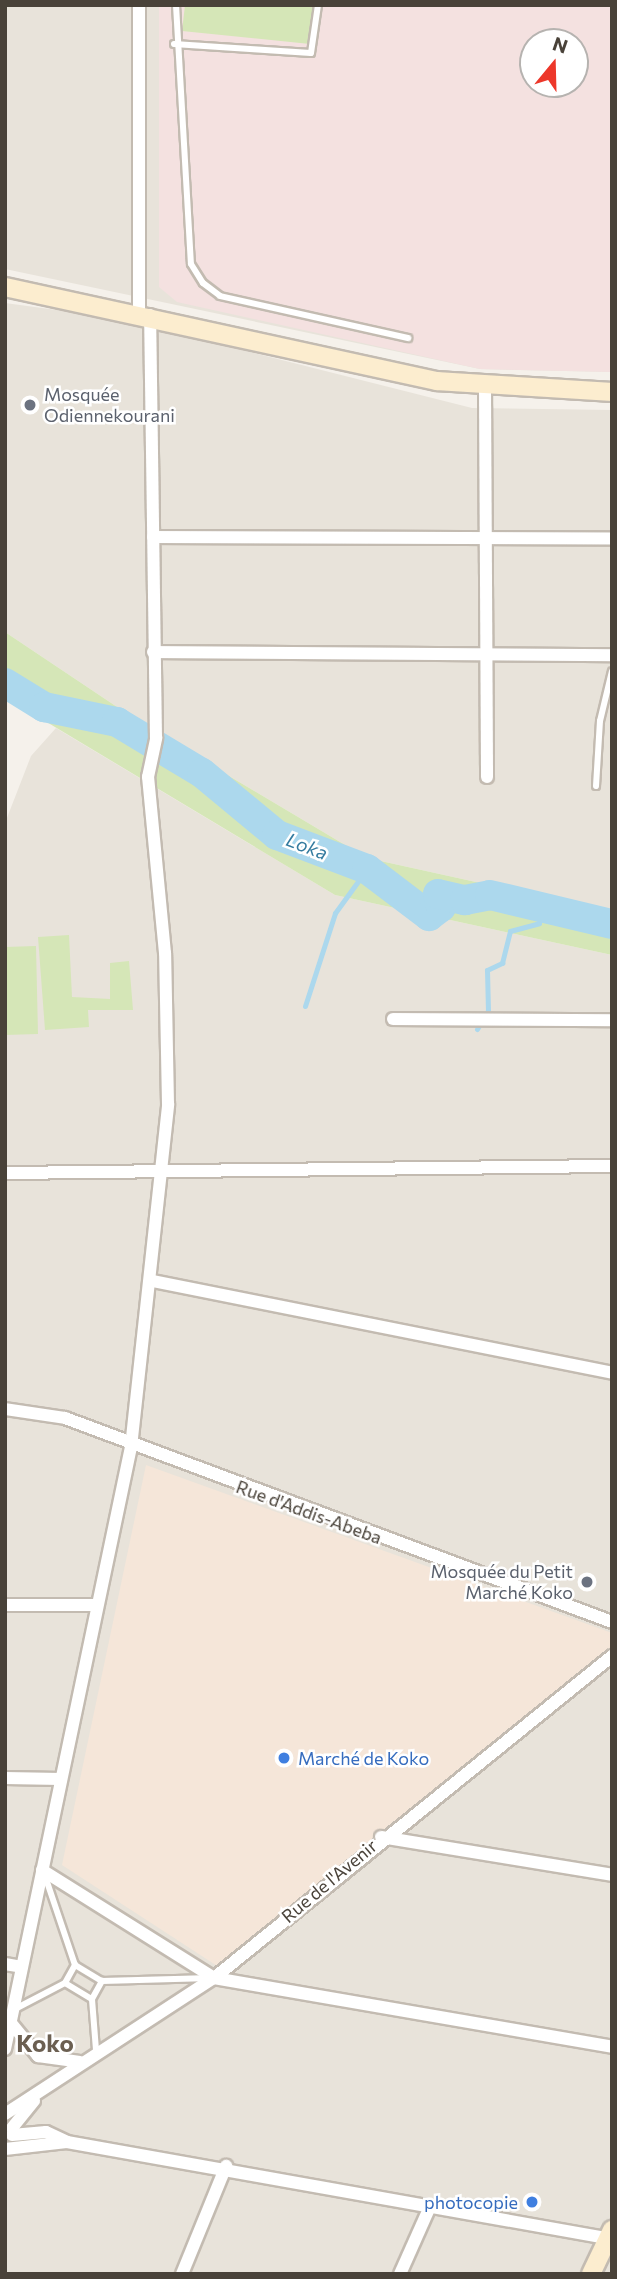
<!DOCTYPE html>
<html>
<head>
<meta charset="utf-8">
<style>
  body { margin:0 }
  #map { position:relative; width:617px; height:2279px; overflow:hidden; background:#f5f1eb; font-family:Commissioner,sans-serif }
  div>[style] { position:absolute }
  .residential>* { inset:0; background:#e8e3da }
  .commercial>* { inset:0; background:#f5e6d9 }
  .medical>* { inset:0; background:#f4e1e0 }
  .green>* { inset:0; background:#d5e6b7 }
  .stream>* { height:5px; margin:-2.5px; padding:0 2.5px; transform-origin:2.5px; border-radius:2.5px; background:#acd8ed }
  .river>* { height:30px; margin:-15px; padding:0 15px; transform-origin:15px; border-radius:15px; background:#acd8ed }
  .roads { filter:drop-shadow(2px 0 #c3bbb1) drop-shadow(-2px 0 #c3bbb1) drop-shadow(0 2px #c3bbb1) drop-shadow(0 -2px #c3bbb1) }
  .lane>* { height:6px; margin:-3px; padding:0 3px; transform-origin:3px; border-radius:3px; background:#fff }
  .street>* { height:12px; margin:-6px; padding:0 6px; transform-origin:6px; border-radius:6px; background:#fff }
  .secondary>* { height:18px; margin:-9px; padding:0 9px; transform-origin:9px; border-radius:9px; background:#fcedcf }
  .dots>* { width:19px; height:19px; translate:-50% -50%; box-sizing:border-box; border:4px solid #fff; border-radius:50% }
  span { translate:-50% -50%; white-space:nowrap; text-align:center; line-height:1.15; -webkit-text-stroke:5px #fff; paint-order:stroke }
  .worship-label { font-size:18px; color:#5b616d }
  .left { translate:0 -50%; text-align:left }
  .right { translate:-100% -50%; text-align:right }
  .street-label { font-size:18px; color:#494239 }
  .shop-label { font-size:18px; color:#366cbe }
  .water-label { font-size:19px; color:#347b9f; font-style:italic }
  .district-label { font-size:24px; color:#6b5f51; font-weight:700 }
  .frame { position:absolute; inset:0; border:7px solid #494239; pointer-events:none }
  .north { position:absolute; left:519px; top:28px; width:70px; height:70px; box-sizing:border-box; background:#fff; border:2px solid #b6b3b0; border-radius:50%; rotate:19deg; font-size:19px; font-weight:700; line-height:28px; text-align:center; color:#494239 }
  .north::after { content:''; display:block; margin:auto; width:24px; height:32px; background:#ed372a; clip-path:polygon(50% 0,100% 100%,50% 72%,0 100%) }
</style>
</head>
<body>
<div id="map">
  <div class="residential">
    <div style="clip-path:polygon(evenodd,5px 5px,612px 5px,612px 372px,480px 369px,5px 269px,5px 5px,533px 42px,575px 42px,575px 84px,533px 84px,533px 42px)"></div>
    <div style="clip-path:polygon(5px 303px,116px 318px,472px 408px,612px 410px,612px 912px,367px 858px,150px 729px,5px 632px)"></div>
    <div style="clip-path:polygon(56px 728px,335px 895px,612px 955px,612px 2274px,5px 2274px,5px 823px,31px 756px)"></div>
  </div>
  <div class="commercial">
    <div style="clip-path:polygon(146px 1465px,612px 1633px,612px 1651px,228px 1973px,62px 1865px)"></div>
  </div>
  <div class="medical">
    <div style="clip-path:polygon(evenodd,159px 5px,612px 5px,612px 372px,480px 369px,177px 302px,159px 287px,159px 5px,533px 42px,575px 42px,575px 84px,533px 84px,533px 42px)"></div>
  </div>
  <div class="green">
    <div style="clip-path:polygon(185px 5px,313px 5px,310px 44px,182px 31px)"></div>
    <div style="clip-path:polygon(5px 632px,150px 729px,367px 858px,612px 912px,612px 955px,335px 895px,5px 697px)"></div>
    <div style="clip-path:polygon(69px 935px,72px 997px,110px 999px,110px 963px,129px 961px,133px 1010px,88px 1010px,89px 1027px,45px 1030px,38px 937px)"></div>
    <div style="clip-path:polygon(36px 946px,38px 1034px,5px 1035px,5px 947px)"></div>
  </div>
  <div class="stream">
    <div style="left:305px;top:1006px;width:98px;rotate:-72.1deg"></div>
    <div style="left:335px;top:913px;width:54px;rotate:-54deg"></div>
    <div style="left:477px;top:1029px;width:21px;rotate:-59deg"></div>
    <div style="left:488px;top:1011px;width:41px;rotate:-91.4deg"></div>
    <div style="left:487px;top:970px;width:17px;rotate:-25deg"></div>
    <div style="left:502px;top:963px;width:33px;rotate:-76deg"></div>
    <div style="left:510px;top:931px;width:30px;rotate:-15deg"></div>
    <div style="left:539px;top:923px;width:12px;rotate:-81deg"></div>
  </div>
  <div class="river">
    <div style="left:5px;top:683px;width:46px;rotate:31.6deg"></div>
    <div style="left:44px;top:707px;width:75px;rotate:11.6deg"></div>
    <div style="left:117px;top:722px;width:99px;rotate:31deg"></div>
    <div style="left:202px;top:773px;width:97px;rotate:39.6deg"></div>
    <div style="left:277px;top:835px;width:96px;rotate:20.7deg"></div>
    <div style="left:367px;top:869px;width:78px;rotate:37.2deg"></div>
    <div style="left:429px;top:916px;width:15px;rotate:-37deg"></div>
    <div style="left:441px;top:907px;width:13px;rotate:-103deg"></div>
    <div style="left:438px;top:894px;width:28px;rotate:13deg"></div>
    <div style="left:465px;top:900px;width:25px;rotate:-11deg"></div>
    <div style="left:490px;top:895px;width:125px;rotate:13.4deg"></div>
  </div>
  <div class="roads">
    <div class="lane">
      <div style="left:176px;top:5px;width:259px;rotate:86.7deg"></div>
      <div style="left:191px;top:264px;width:22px;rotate:58deg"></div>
      <div style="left:203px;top:283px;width:21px;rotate:37deg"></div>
      <div style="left:220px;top:296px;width:193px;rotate:12.6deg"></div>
      <div style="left:174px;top:44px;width:137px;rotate:3.8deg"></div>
      <div style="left:311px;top:53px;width:49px;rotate:-81.7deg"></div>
      <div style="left:596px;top:786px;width:65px;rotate:-86.5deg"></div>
      <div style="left:600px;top:721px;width:51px;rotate:-76.5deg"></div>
      <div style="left:75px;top:1965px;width:31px;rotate:31deg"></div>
      <div style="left:65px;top:1983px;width:31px;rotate:31deg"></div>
      <div style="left:15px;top:2009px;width:56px;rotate:-27.5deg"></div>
      <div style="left:65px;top:1983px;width:21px;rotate:-61deg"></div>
      <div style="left:75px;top:1965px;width:94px;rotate:-108.6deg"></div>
      <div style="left:96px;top:2050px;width:51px;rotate:-94.5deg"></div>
      <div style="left:92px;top:1999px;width:21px;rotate:-61deg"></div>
      <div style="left:102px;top:1981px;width:109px;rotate:-1.6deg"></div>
    </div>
    <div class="street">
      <div style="left:139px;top:5px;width:308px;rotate:90deg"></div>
      <div style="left:485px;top:388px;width:389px;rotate:89.7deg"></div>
      <div style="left:153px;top:537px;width:459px;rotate:0.2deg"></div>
      <div style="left:153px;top:652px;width:459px;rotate:0.4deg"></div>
      <div style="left:393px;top:1019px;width:219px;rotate:0.3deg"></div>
      <div style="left:5px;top:1173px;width:607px;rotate:-0.66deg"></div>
      <div style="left:153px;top:1281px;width:468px;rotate:11.3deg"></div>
      <div style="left:5px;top:1409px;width:61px;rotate:8.5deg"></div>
      <div style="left:65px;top:1418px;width:584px;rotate:20.45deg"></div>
      <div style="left:5px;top:1605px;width:92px"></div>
      <div style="left:5px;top:1778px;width:56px;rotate:1deg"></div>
      <div style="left:381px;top:1837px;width:234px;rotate:9.3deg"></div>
      <div style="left:42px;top:1870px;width:203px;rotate:32.1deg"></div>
      <div style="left:214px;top:1978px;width:404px;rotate:9.8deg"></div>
      <div style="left:5px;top:1964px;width:17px;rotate:10deg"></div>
      <div style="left:11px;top:2023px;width:43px;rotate:50.7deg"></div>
      <div style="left:38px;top:2056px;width:42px;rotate:8.1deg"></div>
      <div style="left:5px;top:2049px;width:615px;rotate:-78.18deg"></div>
      <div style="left:131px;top:1447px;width:345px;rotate:-83.8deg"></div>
      <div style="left:168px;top:1104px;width:151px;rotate:-91.1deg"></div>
      <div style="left:165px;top:953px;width:177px;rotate:-95.5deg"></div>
      <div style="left:148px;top:777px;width:40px;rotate:-78deg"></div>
      <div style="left:156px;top:738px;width:423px;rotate:-90.8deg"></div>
      <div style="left:5px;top:2114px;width:249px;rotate:-33.1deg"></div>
      <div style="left:214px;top:1978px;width:512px;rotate:-38.97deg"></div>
      <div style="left:12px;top:2128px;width:35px;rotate:-51deg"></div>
      <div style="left:12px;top:2135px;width:34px;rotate:-5deg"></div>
      <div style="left:46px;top:2132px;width:23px;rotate:25deg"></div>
      <div style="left:67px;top:2142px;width:554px;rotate:10.09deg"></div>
      <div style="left:5px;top:2149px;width:62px;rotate:-6.4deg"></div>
      <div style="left:182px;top:2274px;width:117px;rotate:-67.8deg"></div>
      <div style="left:400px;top:2274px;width:71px;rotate:-66deg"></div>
    </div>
    <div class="secondary">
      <div style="left:5px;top:287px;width:442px;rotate:12.3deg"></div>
      <div style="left:437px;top:381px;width:175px;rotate:3.6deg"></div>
      <div style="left:591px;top:2274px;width:49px;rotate:-64.5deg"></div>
    </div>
  </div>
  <div class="dots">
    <div style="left:30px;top:405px;background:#6b7280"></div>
    <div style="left:587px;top:1582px;background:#6b7280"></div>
    <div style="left:284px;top:1758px;background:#3f7fe0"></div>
    <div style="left:532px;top:2202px;background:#3f7fe0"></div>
  </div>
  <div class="worship-label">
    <span class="left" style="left:44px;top:405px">Mosquée<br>Odiennekourani</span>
    <span class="right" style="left:573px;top:1582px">Mosquée du Petit<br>Marché Koko</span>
  </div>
  <div class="street-label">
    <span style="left:309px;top:1512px;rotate:20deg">Rue d'Addis-Abeba</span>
    <span style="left:329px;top:1881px;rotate:-40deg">Rue de l'Avenir</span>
  </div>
  <div class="shop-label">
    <span class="left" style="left:298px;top:1758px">Marché de Koko</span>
    <span class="right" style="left:518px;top:2202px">photocopie</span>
  </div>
  <div class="water-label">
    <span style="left:307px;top:846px;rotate:21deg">Loka</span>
  </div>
  <div class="district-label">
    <span style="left:45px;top:2043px">Koko</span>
  </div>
  <div class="frame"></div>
  <div class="north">N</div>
</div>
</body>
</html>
